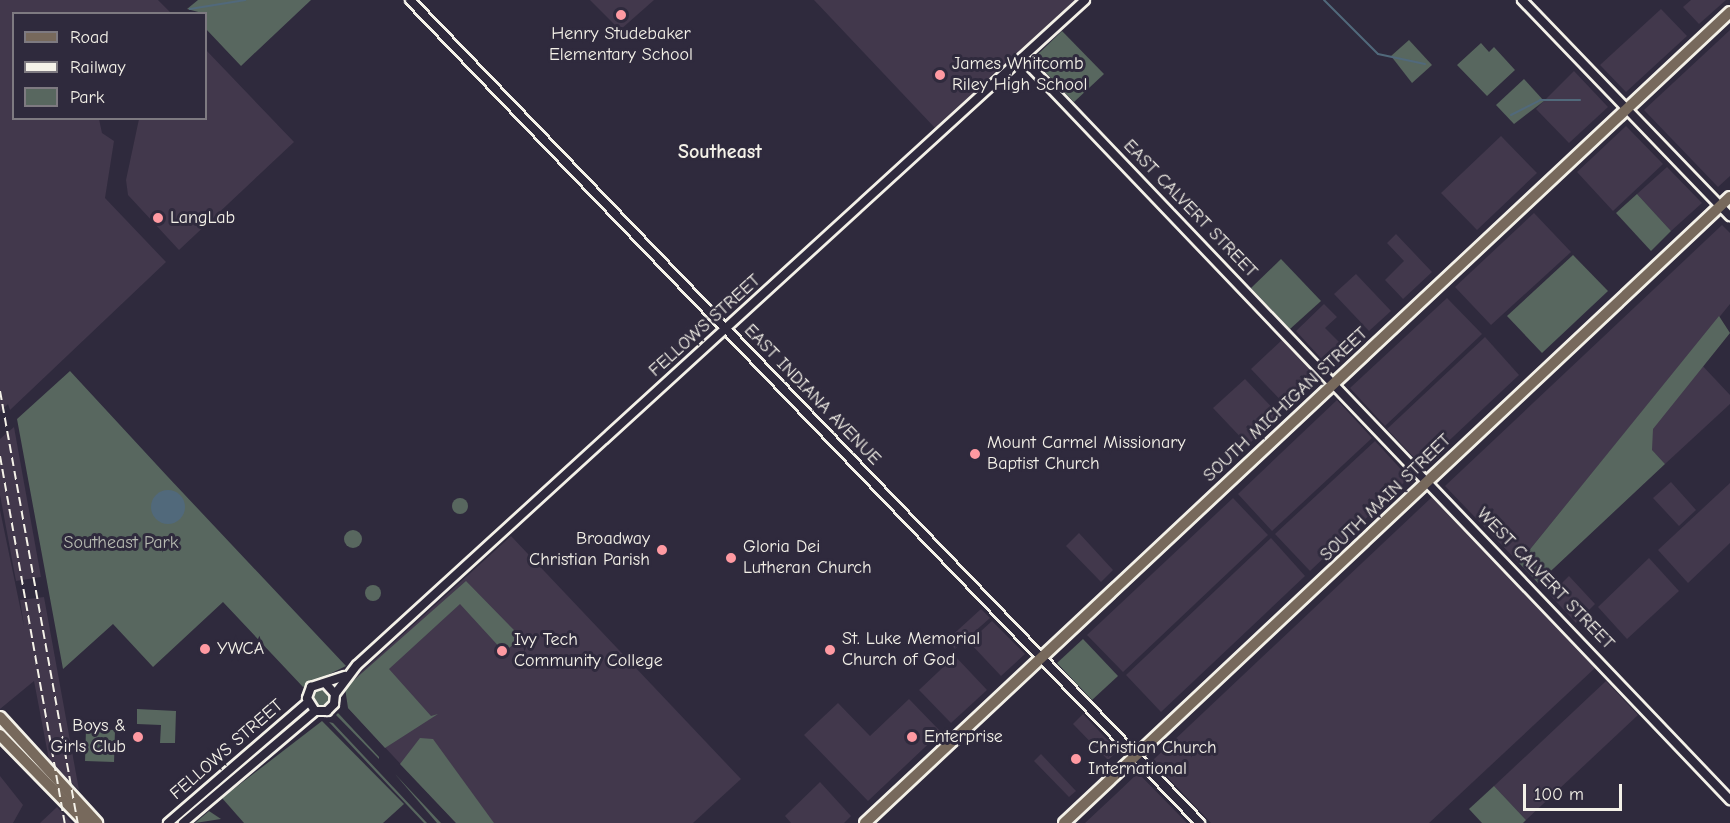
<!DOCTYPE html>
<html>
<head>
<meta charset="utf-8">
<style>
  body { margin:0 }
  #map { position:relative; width:1730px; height:823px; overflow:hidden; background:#2f2a3d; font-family:"Comic Neue",sans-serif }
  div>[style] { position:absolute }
  .built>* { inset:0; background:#42384c }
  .green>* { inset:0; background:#58675f }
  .round { border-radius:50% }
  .water>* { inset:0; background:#51697b }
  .stream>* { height:2px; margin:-1px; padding:0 1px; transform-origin:1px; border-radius:1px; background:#51697b }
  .roads { filter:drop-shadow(2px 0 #f4f1e8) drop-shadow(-2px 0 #f4f1e8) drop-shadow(0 2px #f4f1e8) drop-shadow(0 -2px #f4f1e8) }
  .minor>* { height:8px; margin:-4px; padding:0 4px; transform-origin:4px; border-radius:4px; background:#2f2a3d }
  .major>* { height:10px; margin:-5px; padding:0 5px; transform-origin:5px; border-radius:5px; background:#77695c }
  .rail>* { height:2px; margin-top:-1px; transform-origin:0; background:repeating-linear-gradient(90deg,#f4f1e8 0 9px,transparent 0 13.5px) }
  .dots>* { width:16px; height:16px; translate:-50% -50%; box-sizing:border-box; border:3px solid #2f2a3d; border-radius:50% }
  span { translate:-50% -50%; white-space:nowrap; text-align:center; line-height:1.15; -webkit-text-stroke:6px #2f2a3d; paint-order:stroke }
  .poi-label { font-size:18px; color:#f4f1e8 }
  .left { translate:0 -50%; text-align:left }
  .right { translate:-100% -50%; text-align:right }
  .street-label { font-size:18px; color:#f4f1e8 }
  .park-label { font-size:18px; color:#b6bab1 }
  .neighbourhood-label { font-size:20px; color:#f4f1e8; font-weight:700 }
  .legend { position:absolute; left:12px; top:12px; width:195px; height:108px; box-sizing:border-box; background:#2f2a3d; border:2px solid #7e7a81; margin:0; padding:8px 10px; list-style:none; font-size:18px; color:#f4f1e8 }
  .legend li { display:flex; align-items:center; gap:12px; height:30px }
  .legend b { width:30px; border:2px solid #7e7a81 }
  .scale { position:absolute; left:1523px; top:784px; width:99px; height:27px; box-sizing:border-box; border:3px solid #f4f1e8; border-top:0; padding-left:8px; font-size:18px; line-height:21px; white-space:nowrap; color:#f4f1e8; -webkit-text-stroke:4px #2f2a3d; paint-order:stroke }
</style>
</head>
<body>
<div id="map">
  <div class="built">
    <div style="clip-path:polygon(0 0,158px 0,171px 13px,14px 14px,14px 118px,99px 119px,102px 133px,114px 141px,105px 198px,166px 262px,10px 410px,8px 404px,0 412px)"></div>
    <div style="clip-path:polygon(590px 0,654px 0,620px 30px)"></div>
    <div style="clip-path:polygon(814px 0,1075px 0,935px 128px)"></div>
    <div style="clip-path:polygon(1691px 0,1726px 0,1699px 24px,1683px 7px)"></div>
    <div style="clip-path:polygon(1661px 9px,1687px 36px,1626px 92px,1600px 65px)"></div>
    <div style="clip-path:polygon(1730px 30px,1730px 176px,1718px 187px,1644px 110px)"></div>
    <div style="clip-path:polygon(206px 50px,294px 142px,179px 250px,128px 195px,126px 180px,139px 119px,206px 118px)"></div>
    <div style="clip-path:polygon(1574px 71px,1608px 107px,1569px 143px,1536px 109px)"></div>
    <div style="clip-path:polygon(1626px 126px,1663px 164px,1613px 211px,1577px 172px)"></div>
    <div style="clip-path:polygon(1501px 136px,1537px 173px,1477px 230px,1441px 193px)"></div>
    <div style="clip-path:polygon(1667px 167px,1702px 203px,1671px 231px,1637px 194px)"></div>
    <div style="clip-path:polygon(1534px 213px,1571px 252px,1491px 325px,1455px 287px)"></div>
    <div style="clip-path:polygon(1722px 225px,1730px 233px,1730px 304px,1519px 563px,1445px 486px)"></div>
    <div style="clip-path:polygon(1396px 234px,1432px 272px,1403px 299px,1385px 280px,1404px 261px,1387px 243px)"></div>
    <div style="clip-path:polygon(1356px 274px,1391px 311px,1369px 331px,1334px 294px)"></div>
    <div style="clip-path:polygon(1447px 298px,1482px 334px,1385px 426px,1350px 388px)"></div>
    <div style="clip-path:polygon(1324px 304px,1337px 317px,1325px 328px,1348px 351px,1330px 368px,1296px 331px)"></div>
    <div style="clip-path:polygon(1485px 337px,1519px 375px,1422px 466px,1387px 429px)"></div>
    <div style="clip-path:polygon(1283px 339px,1320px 378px,1288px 408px,1251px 369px)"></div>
    <div style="clip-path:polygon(1699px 362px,1730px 395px,1730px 404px,1665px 464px,1638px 436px)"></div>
    <div style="clip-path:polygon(1245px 379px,1279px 415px,1248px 445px,1213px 408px)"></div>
    <div style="clip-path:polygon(1337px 400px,1372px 438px,1272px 531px,1238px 494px)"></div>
    <div style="clip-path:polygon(14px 427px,41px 577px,16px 581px,0 495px,0 439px)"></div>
    <div style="clip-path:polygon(1375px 441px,1409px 478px,1310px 571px,1275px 534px)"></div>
    <div style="clip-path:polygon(1671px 482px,1696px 510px,1679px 526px,1653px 498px)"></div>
    <div style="clip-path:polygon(1730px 483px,1730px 543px,1688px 583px,1658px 550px)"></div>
    <div style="clip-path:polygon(1432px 497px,1595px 668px,1429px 823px,1211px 823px,1152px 761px)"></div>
    <div style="clip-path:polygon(1233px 498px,1268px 535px,1123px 672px,1087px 635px)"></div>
    <div style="clip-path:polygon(0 510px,24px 626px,20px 600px,44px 597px,79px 790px,49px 760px,34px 681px,0 709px)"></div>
    <div style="clip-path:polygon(1079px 533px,1113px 570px,1101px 582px,1066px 546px)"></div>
    <div style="clip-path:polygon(511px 536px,741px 779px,693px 823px,456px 823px,348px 708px,347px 685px)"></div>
    <div style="clip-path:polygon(1271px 538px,1305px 576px,1161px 712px,1126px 675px)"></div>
    <div style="clip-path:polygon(1649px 558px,1679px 591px,1627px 639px,1598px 607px)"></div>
    <div style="clip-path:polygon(1569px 576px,1595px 604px,1576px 623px,1550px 595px)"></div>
    <div style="clip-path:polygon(981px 609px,990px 618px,955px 649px,947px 640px)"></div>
    <div style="clip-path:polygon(992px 621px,1025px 654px,1001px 676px,969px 642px)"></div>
    <div style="clip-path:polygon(955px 656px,987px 690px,951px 723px,919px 690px)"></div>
    <div style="clip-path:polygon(1606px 681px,1638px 715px,1526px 820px,1494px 786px)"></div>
    <div style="clip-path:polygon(909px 699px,941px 732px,868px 801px,804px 735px,838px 703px,870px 736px)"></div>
    <div style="clip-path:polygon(1083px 714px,1118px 751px,1108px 760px,1073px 724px)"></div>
    <div style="clip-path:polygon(1041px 754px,1076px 791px,1069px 797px,1034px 761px)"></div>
    <div style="clip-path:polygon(1138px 773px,1187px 823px,1085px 823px,1116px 794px)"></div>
    <div style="clip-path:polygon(0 776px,23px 805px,13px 823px,0 823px)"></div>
    <div style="clip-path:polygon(820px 782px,851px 816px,844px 823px,791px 823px,785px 816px)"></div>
    <div style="clip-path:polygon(57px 807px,72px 823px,40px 823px)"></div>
  </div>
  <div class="green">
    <div style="clip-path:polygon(198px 0,311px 0,241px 66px,206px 29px,206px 14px,187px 9px)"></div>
    <div style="clip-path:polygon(1062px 31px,1104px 74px,1074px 102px,1033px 59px)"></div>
    <div style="clip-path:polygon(1409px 40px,1432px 65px,1412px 83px,1391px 56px)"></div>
    <div style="clip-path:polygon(1481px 43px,1489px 52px,1494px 47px,1515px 70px,1487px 96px,1457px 65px)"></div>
    <div style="clip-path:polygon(1524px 79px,1544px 101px,1514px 124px,1496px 105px)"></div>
    <div style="clip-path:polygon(1637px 194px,1671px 231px,1651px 251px,1616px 213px)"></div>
    <div style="clip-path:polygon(1573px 255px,1608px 291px,1542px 353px,1507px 316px)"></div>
    <div style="clip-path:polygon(1281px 259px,1321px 301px,1290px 329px,1251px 288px)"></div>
    <div style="clip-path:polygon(1719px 316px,1730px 333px,1653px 429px,1652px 450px,1665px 464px,1538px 583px,1519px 563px)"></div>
    <div style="clip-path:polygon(70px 371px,168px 477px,346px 666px,303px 687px,223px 602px,153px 667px,113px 624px,63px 669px,17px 419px)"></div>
    <div class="round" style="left:452px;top:498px;width:16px;height:16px"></div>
    <div class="round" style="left:344px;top:530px;width:18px;height:18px"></div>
    <div style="clip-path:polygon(466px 581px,514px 630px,517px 641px,499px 657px,503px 651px,460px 604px,389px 669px,431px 716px,438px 714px,385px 748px,348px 708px,345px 688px)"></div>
    <div class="round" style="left:365px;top:585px;width:16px;height:16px"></div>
    <div style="clip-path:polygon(1083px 639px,1118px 676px,1092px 700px,1057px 663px)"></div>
    <div class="round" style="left:312px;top:689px;width:18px;height:18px"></div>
    <div style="clip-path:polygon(137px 709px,176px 711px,175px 743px,160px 743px,161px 725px,137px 724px)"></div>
    <div style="clip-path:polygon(338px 713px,379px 757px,379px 759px,336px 715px)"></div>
    <div style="clip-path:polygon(322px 721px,404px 804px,383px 823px,244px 823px,222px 798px)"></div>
    <div style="clip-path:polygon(329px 722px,333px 723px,427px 823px,424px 823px)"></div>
    <div style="clip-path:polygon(86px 729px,115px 730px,114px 762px,85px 761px)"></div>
    <div style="clip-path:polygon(420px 738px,433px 739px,494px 823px,456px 823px,400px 764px)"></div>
    <div style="clip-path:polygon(395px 774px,441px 823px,437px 823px)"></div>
    <div style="clip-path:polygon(1494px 786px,1526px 820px,1523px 823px,1482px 823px,1469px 809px)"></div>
    <div style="clip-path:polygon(209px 811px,221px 819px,195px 823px)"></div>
  </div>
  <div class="water">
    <div class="round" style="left:151px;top:490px;width:34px;height:34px"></div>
  </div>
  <div class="stream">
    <div style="left:1324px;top:0;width:76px;rotate:45deg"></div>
    <div style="left:1378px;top:54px;width:48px;rotate:12deg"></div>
    <div style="left:190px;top:9px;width:56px;rotate:-9.3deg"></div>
    <div style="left:1511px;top:115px;width:33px;rotate:-27deg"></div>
    <div style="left:1540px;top:100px;width:40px"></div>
  </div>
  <div class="roads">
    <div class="minor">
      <div style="left:410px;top:0;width:1141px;rotate:46.17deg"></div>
      <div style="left:1522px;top:0;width:300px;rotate:46.1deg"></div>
      <div style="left:1022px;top:58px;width:1026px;rotate:46.34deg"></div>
      <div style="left:326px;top:684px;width:13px;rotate:48deg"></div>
      <div style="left:335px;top:694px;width:10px;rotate:96deg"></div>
      <div style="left:334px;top:704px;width:10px;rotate:135deg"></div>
      <div style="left:327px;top:711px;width:12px;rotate:180deg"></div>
      <div style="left:315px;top:711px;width:15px;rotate:-122deg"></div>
      <div style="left:307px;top:698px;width:12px;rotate:-70deg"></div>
      <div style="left:311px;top:687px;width:36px;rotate:-18deg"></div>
      <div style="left:335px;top:694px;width:36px;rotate:-53deg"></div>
      <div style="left:357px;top:665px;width:986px;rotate:-42.41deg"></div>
      <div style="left:168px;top:823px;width:185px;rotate:-40.8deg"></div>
      <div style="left:183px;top:823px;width:173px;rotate:-40.3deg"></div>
    </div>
    <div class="major">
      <div style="left:0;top:717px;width:144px;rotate:47.5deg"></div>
      <div style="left:0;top:735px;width:123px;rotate:45.7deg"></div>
      <div style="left:865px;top:823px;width:1186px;rotate:-43.15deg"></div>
      <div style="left:1064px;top:823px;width:914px;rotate:-43.23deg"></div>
    </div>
  </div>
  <div class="rail">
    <div style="left:0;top:391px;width:439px;rotate:79.8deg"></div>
    <div style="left:0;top:456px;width:373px;rotate:80deg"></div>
  </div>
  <div class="dots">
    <div style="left:621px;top:15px;background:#ff9aa2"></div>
    <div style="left:940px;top:75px;background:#ff9aa2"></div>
    <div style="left:158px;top:218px;background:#ff9aa2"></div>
    <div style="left:975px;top:454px;background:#ff9aa2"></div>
    <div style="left:662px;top:550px;background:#ff9aa2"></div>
    <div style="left:731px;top:558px;background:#ff9aa2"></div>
    <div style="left:205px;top:649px;background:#ff9aa2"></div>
    <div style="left:830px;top:650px;background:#ff9aa2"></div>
    <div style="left:502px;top:651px;background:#ff9aa2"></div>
    <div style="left:138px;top:737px;background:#ff9aa2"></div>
    <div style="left:912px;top:737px;background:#ff9aa2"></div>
    <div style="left:1076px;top:759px;background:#ff9aa2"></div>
  </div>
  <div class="poi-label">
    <span style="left:621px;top:45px">Henry Studebaker<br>Elementary School</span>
    <span class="left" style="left:952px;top:75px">James Whitcomb<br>Riley High School</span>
    <span class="left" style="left:170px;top:218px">LangLab</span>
    <span class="left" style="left:987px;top:454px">Mount Carmel Missionary<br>Baptist Church</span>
    <span class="right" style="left:650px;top:550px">Broadway<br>Christian Parish</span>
    <span class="left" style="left:743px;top:558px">Gloria Dei<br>Lutheran Church</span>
    <span class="left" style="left:842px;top:650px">St. Luke Memorial<br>Church of God</span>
    <span class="left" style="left:514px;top:651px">Ivy Tech<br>Community College</span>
    <span class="left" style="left:217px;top:649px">YWCA</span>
    <span class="right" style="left:126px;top:737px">Boys &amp;<br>Girls Club</span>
    <span class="left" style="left:924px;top:737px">Enterprise</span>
    <span class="left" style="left:1088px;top:759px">Christian Church<br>International</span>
  </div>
  <div class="street-label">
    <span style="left:1190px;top:209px;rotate:46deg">EAST CALVERT STREET</span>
    <span style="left:705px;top:326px;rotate:-42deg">FELLOWS STREET</span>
    <span style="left:812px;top:395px;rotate:46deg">EAST INDIANA AVENUE</span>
    <span style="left:1286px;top:405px;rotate:-43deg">SOUTH MICHIGAN STREET</span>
    <span style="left:1386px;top:498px;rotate:-44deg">SOUTH MAIN STREET</span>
    <span style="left:1545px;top:579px;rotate:46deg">WEST CALVERT STREET</span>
    <span style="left:227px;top:750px;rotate:-41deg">FELLOWS STREET</span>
  </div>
  <div class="park-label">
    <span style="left:121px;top:543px">Southeast Park</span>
  </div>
  <div class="neighbourhood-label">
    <span style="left:720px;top:151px">Southeast</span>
  </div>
  <ul class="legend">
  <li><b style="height:8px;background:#77695c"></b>Road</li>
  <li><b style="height:8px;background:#f4f1e8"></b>Railway</li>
  <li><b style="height:16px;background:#58675f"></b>Park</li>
  </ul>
  <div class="scale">100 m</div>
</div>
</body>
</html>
